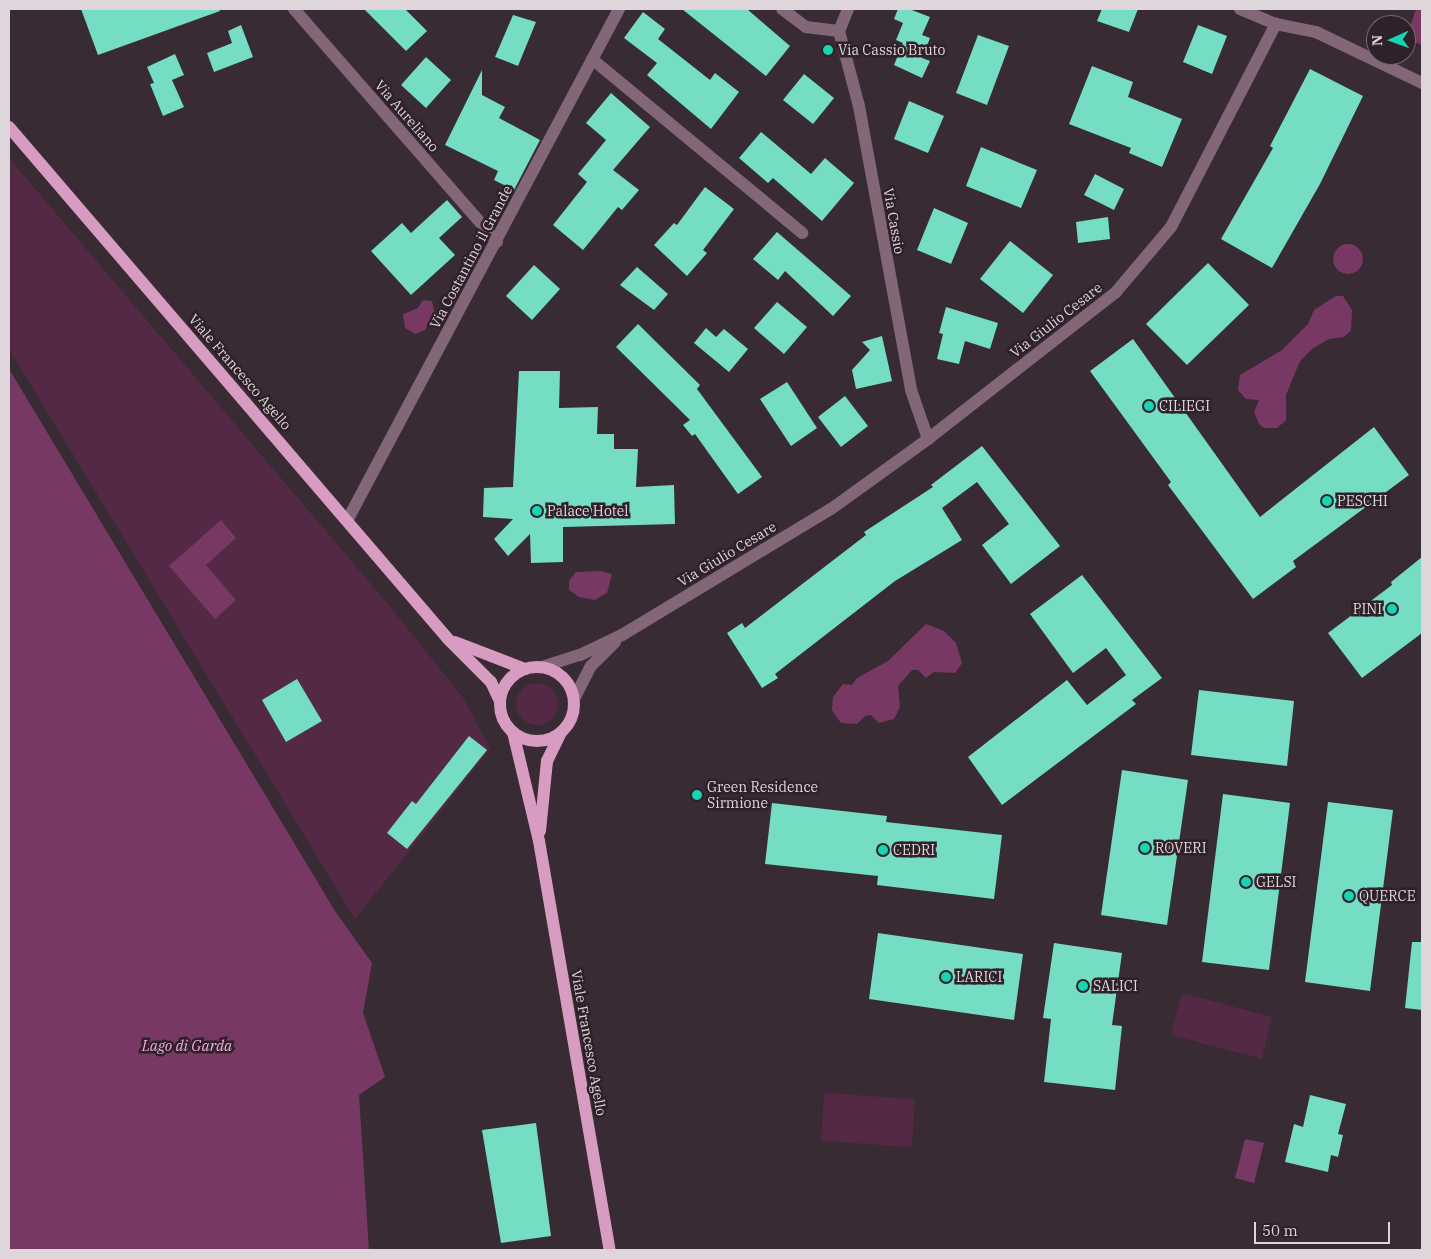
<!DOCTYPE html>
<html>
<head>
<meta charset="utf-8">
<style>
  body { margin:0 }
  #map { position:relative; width:1431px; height:1259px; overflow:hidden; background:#392b34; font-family:"IBM Plex Serif",serif }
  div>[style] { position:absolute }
  .green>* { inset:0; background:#542946 }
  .round { border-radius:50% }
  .water>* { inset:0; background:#783864 }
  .building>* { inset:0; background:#74ddc3 }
  .minor>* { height:12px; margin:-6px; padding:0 6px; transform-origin:6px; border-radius:6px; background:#846679 }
  .major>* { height:12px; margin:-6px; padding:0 6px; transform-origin:6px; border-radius:6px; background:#d89bc2 }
  .major>.ring { margin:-6px; padding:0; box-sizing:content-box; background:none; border:12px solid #d89bc2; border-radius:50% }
  .dots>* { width:14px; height:14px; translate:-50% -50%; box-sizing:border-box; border:2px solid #2f212a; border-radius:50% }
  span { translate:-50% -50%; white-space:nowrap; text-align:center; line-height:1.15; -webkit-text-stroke:5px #2f212a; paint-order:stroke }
  .poi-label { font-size:14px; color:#dfd6db }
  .left { translate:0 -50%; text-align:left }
  .right { translate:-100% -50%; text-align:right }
  .street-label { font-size:14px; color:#dfd6db }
  .water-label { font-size:15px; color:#f7abdc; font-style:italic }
  .frame { position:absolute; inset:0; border:10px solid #dfd6db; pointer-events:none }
  .north { position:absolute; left:1366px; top:15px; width:50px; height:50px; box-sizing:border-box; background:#2f212a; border:1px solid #756971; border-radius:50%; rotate:268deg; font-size:14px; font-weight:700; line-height:20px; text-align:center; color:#dfd6db }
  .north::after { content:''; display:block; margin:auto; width:18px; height:22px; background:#16d5b3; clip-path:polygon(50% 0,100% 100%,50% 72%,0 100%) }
  .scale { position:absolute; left:1254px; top:1222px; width:136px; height:22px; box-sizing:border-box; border:2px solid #dfd6db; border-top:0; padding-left:6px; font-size:15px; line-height:18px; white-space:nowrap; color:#dfd6db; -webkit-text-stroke:4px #2f212a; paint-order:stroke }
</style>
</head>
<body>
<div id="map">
  <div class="green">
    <div style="clip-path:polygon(9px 158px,387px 603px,464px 699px,490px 749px,355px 919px,9px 349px)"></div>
    <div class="round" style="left:516px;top:683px;width:42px;height:42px"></div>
    <div style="clip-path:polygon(1182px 993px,1272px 1017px,1262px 1059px,1171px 1035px)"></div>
    <div style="clip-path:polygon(824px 1093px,915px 1099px,912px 1147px,821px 1141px)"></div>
  </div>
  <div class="water">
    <div style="clip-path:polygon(1416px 9px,1422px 9px,1422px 45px,1406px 39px)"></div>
    <div class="round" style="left:1333px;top:244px;width:30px;height:30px"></div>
    <div style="clip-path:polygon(1336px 296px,1343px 296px,1352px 310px,1351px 330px,1344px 337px,1329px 339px,1313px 348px,1300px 361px,1286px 395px,1286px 420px,1277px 428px,1264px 428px,1259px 424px,1254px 412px,1259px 400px,1246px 399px,1238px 390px,1240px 375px,1282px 350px,1308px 324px,1314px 310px)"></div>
    <div style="clip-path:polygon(423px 300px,432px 301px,435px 315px,425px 330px,415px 334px,405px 328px,403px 314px,418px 308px)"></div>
    <div style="clip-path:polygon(9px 369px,335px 911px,372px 963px,363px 1013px,385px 1077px,359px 1095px,369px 1250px,9px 1250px)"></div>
    <div style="clip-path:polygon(221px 520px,236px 538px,206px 565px,236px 600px,215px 619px,169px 566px)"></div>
    <div style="clip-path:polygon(600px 571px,612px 574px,607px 593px,595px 600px,579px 597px,569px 590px,569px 581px,576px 572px)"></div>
    <div style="clip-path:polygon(926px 624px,944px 631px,956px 643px,962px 663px,955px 673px,934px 672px,926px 678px,918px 670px,912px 670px,898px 686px,900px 707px,894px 719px,879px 723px,871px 715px,865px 716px,857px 724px,841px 723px,832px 710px,833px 697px,843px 684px,852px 685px,857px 678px,888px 661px)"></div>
    <div style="clip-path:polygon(1245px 1139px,1264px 1143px,1254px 1183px,1235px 1178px)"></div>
  </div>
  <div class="building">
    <div style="clip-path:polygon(81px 9px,219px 9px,220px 11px,98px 55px)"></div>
    <div style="clip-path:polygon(364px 9px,405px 9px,427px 31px,406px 51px)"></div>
    <div style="clip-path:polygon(682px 9px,747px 9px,790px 46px,766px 76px)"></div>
    <div style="clip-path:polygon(898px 9px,909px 9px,930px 17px,922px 35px,930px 38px,922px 58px,930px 61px,922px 78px,894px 65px,903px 43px,896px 40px,903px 23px,894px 19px)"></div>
    <div style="clip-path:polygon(1102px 9px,1138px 9px,1129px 32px,1097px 21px)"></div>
    <div style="clip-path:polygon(643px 12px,665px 29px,658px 39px,710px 80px,715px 73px,739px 92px,711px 129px,647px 75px,657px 63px,624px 38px)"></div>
    <div style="clip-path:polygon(513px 15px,536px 22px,518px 66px,495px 57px)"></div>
    <div style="clip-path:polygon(241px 25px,253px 57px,214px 72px,207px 53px,232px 43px,228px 31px)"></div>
    <div style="clip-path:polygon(1198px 25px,1227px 36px,1212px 74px,1183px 62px)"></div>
    <div style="clip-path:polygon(978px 35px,1009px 46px,987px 105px,956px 93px)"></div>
    <div style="clip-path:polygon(175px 54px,184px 75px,172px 80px,184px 107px,163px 116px,150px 84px,154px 83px,147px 67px)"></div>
    <div style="clip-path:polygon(426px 57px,451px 80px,426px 108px,401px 85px)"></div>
    <div style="clip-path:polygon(1092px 66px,1133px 82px,1128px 97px,1182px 119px,1162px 167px,1129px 153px,1131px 148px,1069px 124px)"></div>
    <div style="clip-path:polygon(1310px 69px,1363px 96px,1320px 184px,1272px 268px,1221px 239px,1273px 148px,1270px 146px)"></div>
    <div style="clip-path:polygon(482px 70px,482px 95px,505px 107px,499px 118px,540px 140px,514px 190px,494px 180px,498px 171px,445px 145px)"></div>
    <div style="clip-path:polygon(804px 74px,834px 98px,813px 124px,783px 100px)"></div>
    <div style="clip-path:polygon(611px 93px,650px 127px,613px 170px,639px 190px,622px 210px,618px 207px,583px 250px,553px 225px,587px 182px,578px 174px,606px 140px,586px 123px)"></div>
    <div style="clip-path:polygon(909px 101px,944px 116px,928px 153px,894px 139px)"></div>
    <div style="clip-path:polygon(761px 132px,811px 174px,825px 158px,854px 183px,822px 221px,773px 178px,768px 183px,739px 158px)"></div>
    <div style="clip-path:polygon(981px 147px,1037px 170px,1021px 208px,966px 186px)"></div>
    <div style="clip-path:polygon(1095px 174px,1124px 189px,1114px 210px,1084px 195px)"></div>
    <div style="clip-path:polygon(705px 187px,734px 209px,703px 250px,707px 253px,687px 276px,654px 245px,674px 223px,677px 225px)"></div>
    <div style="clip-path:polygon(447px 200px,462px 217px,439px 238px,455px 255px,411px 295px,371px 251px,402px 223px,411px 233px)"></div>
    <div style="clip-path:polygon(934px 208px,968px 223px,951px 264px,917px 250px)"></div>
    <div style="clip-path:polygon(1108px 217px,1110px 239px,1078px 243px,1076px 222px)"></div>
    <div style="clip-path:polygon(777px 232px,851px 296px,833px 316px,785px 271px,778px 280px,753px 259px)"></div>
    <div style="clip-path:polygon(1010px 241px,1053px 275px,1023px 313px,980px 279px)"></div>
    <div style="clip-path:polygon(1208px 263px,1249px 305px,1187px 365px,1146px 324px)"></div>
    <div style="clip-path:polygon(534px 265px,560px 289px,532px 320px,506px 296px)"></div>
    <div style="clip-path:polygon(637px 267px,668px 294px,654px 310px,620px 285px)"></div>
    <div style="clip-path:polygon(777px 302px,807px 327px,784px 354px,754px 328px)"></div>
    <div style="clip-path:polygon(946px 307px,998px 323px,990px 349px,965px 341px,959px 364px,937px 359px,943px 334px,939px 333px)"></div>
    <div style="clip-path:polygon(638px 324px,700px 385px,697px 389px,762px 477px,738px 494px,695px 434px,692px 436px,683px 425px,690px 420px,616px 347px)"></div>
    <div style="clip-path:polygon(706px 328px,716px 337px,724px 329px,748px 349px,729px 372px,694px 343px)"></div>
    <div style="clip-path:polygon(882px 336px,892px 381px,856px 389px,852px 370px,870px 350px,862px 342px)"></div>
    <div style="clip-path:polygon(1133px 339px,1260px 517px,1374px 427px,1409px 475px,1293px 561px,1296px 567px,1253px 599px,1168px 485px,1171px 482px,1090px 371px)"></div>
    <div style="clip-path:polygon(519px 371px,560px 371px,559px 408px,598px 407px,597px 434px,614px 434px,614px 449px,638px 449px,636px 487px,674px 485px,675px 524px,563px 527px,563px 562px,531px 563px,530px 534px,508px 556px,494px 539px,513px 519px,483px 517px,484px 488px,513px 487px)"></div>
    <div style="clip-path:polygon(787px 382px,817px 428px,791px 446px,760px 399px)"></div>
    <div style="clip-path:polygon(845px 396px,868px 426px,841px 447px,818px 417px)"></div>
    <div style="clip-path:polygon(982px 446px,1060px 546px,1011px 584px,982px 545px,1009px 524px,977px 482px,942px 508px,962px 540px,895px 581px,775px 674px,778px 678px,762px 688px,727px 633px,742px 623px,745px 628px,866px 535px,864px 532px,933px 487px,931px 485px)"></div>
    <div style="clip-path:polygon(1422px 557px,1422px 633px,1362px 678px,1328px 633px,1392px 585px,1391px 582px)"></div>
    <div style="clip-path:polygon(1082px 575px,1162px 678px,1132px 700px,1136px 704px,1002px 805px,968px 757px,1067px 680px,1087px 705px,1126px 675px,1106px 648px,1073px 673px,1030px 614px)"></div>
    <div style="clip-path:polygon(297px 679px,322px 721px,286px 742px,262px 700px)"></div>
    <div style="clip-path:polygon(1199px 690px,1294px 701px,1287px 766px,1191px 755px)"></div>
    <div style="clip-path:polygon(469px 736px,487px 750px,407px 849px,387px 833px,412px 801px,416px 804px)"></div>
    <div style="clip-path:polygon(1122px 770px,1188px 780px,1167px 925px,1101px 915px)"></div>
    <div style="clip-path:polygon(1223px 794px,1290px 803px,1269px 970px,1202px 962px)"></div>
    <div style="clip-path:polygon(1328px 802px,1393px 810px,1370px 991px,1305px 982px)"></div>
    <div style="clip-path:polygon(772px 803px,887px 816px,886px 822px,1002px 835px,994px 899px,877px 885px,878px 876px,765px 864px)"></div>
    <div style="clip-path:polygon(878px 933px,1023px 954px,1014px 1020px,869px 999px)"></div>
    <div style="clip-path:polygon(1412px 942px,1422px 942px,1422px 1010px,1405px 1008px)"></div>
    <div style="clip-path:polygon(1054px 943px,1122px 953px,1112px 1025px,1122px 1026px,1115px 1090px,1044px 1082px,1051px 1019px,1043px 1018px)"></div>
    <div style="clip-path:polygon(1310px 1095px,1346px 1104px,1338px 1134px,1343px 1135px,1338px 1157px,1331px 1155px,1328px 1172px,1285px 1162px,1294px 1124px,1303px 1127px)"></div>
    <div style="clip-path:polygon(536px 1123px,551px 1236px,501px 1243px,482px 1130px)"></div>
  </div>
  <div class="minor">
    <div style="left:294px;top:9px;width:309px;rotate:48.9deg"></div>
    <div style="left:782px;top:9px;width:30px;rotate:37deg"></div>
    <div style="left:806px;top:27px;width:33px;rotate:7deg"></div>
    <div style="left:848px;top:9px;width:24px;rotate:112deg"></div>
    <div style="left:839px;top:31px;width:78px;rotate:75.1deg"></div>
    <div style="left:859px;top:106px;width:289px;rotate:79.6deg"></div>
    <div style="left:911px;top:390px;width:52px;rotate:70.9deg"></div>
    <div style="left:1240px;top:9px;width:39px;rotate:23deg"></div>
    <div style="left:1276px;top:24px;width:41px;rotate:11.3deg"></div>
    <div style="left:1316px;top:32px;width:118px;rotate:25.7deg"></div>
    <div style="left:592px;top:59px;width:273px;rotate:39.6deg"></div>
    <div style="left:348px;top:519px;width:578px;rotate:-62.02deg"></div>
    <div style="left:542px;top:667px;width:40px;rotate:-18deg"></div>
    <div style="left:580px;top:655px;width:47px;rotate:-25.5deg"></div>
    <div style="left:622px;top:635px;width:244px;rotate:-31.1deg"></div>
    <div style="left:831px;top:509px;width:120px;rotate:-35.8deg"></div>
    <div style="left:928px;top:439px;width:239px;rotate:-38deg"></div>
    <div style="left:1116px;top:292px;width:85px;rotate:-49.8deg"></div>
    <div style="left:1171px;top:227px;width:229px;rotate:-62.7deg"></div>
    <div style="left:574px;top:699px;width:37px;rotate:-63deg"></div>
    <div style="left:591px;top:666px;width:34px;rotate:-45deg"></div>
  </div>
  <div class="major">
    <div style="left:9px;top:127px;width:674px;rotate:49.39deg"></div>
    <div style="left:448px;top:639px;width:61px;rotate:45deg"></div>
    <div style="left:491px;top:682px;width:21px;rotate:65deg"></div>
    <div style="left:455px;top:642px;width:75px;rotate:21.1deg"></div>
    <div class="ring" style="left:500px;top:667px;width:62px;height:62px"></div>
    <div style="left:513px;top:732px;width:112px;rotate:76.6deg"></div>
    <div style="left:539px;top:841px;width:415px;rotate:80.2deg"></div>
    <div style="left:540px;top:831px;width:70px;rotate:-84.3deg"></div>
    <div style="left:547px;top:761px;width:30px;rotate:-64deg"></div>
  </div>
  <div class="dots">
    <div style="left:828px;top:50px;background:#16d5b3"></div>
    <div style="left:1149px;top:406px;background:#16d5b3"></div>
    <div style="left:1327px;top:501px;background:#16d5b3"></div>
    <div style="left:537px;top:511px;background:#16d5b3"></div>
    <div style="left:1392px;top:609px;background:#16d5b3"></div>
    <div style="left:697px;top:795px;background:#16d5b3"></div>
    <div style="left:1145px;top:848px;background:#16d5b3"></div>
    <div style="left:883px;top:850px;background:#16d5b3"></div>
    <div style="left:1246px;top:882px;background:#16d5b3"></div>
    <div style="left:1349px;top:896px;background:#16d5b3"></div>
    <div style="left:946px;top:977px;background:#16d5b3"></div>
    <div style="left:1083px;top:986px;background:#16d5b3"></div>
  </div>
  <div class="poi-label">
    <span class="left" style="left:838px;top:50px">Via Cassio Bruto</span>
    <span class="left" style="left:1159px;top:406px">CILIEGI</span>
    <span class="left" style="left:1337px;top:501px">PESCHI</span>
    <span class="left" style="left:547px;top:511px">Palace Hotel</span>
    <span class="right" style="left:1382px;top:609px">PINI</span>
    <span class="left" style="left:707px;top:795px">Green Residence<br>Sirmione</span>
    <span class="left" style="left:1155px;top:848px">ROVERI</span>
    <span class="left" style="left:893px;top:850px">CEDRI</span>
    <span class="left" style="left:1256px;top:882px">GELSI</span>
    <span class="left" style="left:1359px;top:896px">QUERCE</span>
    <span class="left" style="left:956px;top:977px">LARICI</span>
    <span class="left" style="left:1093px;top:986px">SALICI</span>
  </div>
  <div class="street-label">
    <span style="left:407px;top:116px;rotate:49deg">Via Aureliano</span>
    <span style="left:894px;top:221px;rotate:80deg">Via Cassio</span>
    <span style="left:471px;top:257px;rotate:-62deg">Via Costantino il Grande</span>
    <span style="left:1056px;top:320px;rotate:-38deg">Via Giulio Cesare</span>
    <span style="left:240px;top:372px;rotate:49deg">Viale Francesco Agello</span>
    <span style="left:727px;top:554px;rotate:-31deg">Via Giulio Cesare</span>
    <span style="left:589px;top:1043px;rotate:80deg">Viale Francesco Agello</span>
  </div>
  <div class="water-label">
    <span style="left:187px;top:1046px">Lago di Garda</span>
  </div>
  <div class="frame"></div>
  <div class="north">N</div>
  <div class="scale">50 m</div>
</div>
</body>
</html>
